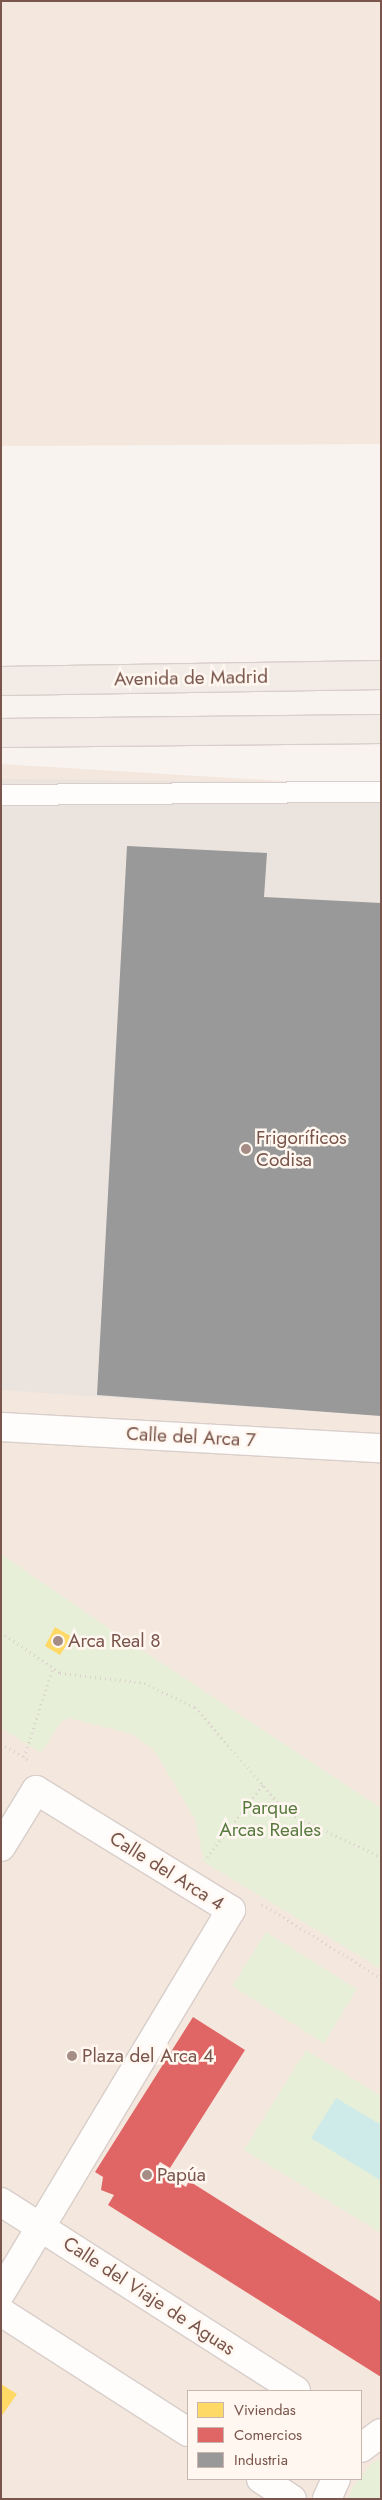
<!DOCTYPE html>
<html>
<head>
<meta charset="utf-8">
<style>
  body { margin:0 }
  #map { position:relative; width:382px; height:2500px; overflow:hidden; background:#f8f3ee; font-family:Jost,sans-serif }
  div>[style] { position:absolute }
  .residential>* { inset:0; background:#f4e7de }
  .industrial>* { inset:0; background:#ebe3de }
  .green>* { inset:0; background:#e8efd8 }
  .water>* { inset:0; background:#ceebea }
  .homes>* { inset:0; background:#ffd966 }
  .shops>* { inset:0; background:#e06666 }
  .industry>* { inset:0; background:#999 }
  .path>* { height:3px; margin-top:-1.5px; transform-origin:0; background:repeating-linear-gradient(90deg,#dbd1ce 0 1px,transparent 0 5px) }
  .roads { filter:drop-shadow(1px 0 #d8ceca) drop-shadow(-1px 0 #d8ceca) drop-shadow(0 1px #d8ceca) drop-shadow(0 -1px #d8ceca) }
  .service>* { height:20px; margin:-10px; padding:0 10px; transform-origin:10px; border-radius:10px; background:#fefdfc }
  .pedestrian>* { height:28px; margin:-14px; padding:0 14px; transform-origin:14px; border-radius:14px; background:#fefdfc }
  .minor>* { height:28px; margin:-14px; padding:0 14px; transform-origin:14px; border-radius:14px; background:#fefdfc }
  .primary>* { height:28px; margin:-14px; padding:0 14px; transform-origin:14px; border-radius:14px; background:#f3ece6 }
  .dots>* { width:14px; height:14px; translate:-50% -50%; box-sizing:border-box; border:2px solid #fff7f0; border-radius:50% }
  span { translate:-50% -50%; white-space:nowrap; text-align:center; line-height:1.15; -webkit-text-stroke:5px #fff7f0; paint-order:stroke }
  .street-label { font-size:19px; color:#79554b }
  .poi-label { font-size:19px; color:#79554b }
  .left { translate:0 -50%; text-align:left }
  .park-label { font-size:19px; color:#587a3f }
  .frame { position:absolute; inset:0; border:2px solid #79554b; pointer-events:none }
  .legend { position:absolute; left:187px; top:2390px; width:175px; height:90px; box-sizing:border-box; background:#fff7f0; border:1px solid #c9b6ae; margin:0; padding:6px 9px; list-style:none; font-size:15px; color:#79554b }
  .legend li { display:flex; align-items:center; gap:10px; height:25px }
  .legend b { width:25px; border:1px solid #c9b6ae }
</style>
</head>
<body>
<div id="map">
  <div class="residential">
    <div style="clip-path:polygon(1px 1px,381px 1px,381px 444px,1px 446px)"></div>
    <div style="clip-path:polygon(evenodd,1px 764px,381px 787px,381px 2499px,1px 2499px,1px 764px,188px 2391px,361px 2391px,361px 2479px,188px 2479px,188px 2391px)"></div>
  </div>
  <div class="industrial">
    <div style="clip-path:polygon(1px 779px,381px 783px,381px 1416px,1px 1390px)"></div>
  </div>
  <div class="green">
    <div style="clip-path:polygon(1px 1554px,104px 1625px,381px 1808px,381px 1969px,204px 1862px,195px 1819px,154px 1750px,132px 1734px,69px 1718px,60px 1723px,41px 1753px,1px 1728px)"></div>
    <div style="clip-path:polygon(266px 1932px,357px 1989px,324px 2043px,232px 1986px)"></div>
    <div style="clip-path:polygon(306px 2050px,381px 2096px,381px 2233px,244px 2150px)"></div>
    <div style="clip-path:polygon(381px 2458px,381px 2499px,348px 2499px,352px 2488px,372px 2463px)"></div>
  </div>
  <div class="water">
    <div style="clip-path:polygon(336px 2098px,381px 2125px,380px 2180px,311px 2138px)"></div>
  </div>
  <div class="homes">
    <div style="clip-path:polygon(55px 1627px,72px 1637px,60px 1655px,45px 1646px)"></div>
    <div style="clip-path:polygon(1px 2384px,17px 2394px,1px 2417px)"></div>
  </div>
  <div class="shops">
    <div style="clip-path:polygon(193px 2017px,245px 2050px,170px 2168px,160px 2162px,156px 2168px,186px 2187px,189px 2181px,381px 2302px,381px 2377px,108px 2205px,114px 2195px,101px 2190px,103px 2177px,95px 2172px)"></div>
  </div>
  <div class="industry">
    <div style="clip-path:polygon(127px 846px,267px 853px,264px 897px,381px 903px,381px 1416px,97px 1395px)"></div>
  </div>
  <div class="path">
    <div style="left:1px;top:1632px;width:72px;rotate:34.8deg"></div>
    <div style="left:60px;top:1673px;width:85px;rotate:6.8deg"></div>
    <div style="left:144px;top:1683px;width:56px;rotate:25.2deg"></div>
    <div style="left:195px;top:1707px;width:139px;rotate:49.1deg"></div>
    <div style="left:286px;top:1812px;width:105px;rotate:25.3deg"></div>
    <div style="left:1px;top:1743px;width:31px;rotate:32deg"></div>
    <div style="left:24px;top:1757px;width:94px;rotate:-72deg"></div>
    <div style="left:207px;top:1857px;width:92px;rotate:-52.5deg"></div>
    <div style="left:262px;top:1904px;width:140px;rotate:31.9deg"></div>
  </div>
  <div class="roads">
    <div class="service">
      <div style="left:1px;top:795px;width:380px;rotate:-0.5deg"></div>
    </div>
    <div class="pedestrian">
      <div style="left:1px;top:1847px;width:67px;rotate:-58.4deg"></div>
      <div style="left:36px;top:1790px;width:229px;rotate:31.6deg"></div>
      <div style="left:231px;top:1910px;width:447px;rotate:121deg"></div>
    </div>
    <div class="minor">
      <div style="left:1px;top:1427px;width:381px;rotate:3.2deg"></div>
      <div style="left:1px;top:2202px;width:350px;rotate:32.6deg"></div>
      <div style="left:1px;top:2312px;width:222px;rotate:32.7deg"></div>
      <div style="left:361px;top:2448px;width:25px;rotate:-37deg"></div>
      <div style="left:261px;top:2479px;width:37px;rotate:33deg"></div>
      <div style="left:327px;top:2499px;width:22px;rotate:-66deg"></div>
    </div>
    <div class="primary">
      <div style="left:1px;top:681px;width:380px;rotate:-0.9deg"></div>
      <div style="left:1px;top:733px;width:380px;rotate:-0.6deg"></div>
    </div>
  </div>
  <div class="dots">
    <div style="left:246px;top:1149px;background:#a58c84"></div>
    <div style="left:58px;top:1641px;background:#a58c84"></div>
    <div style="left:72px;top:2056px;background:#a58c84"></div>
    <div style="left:147px;top:2175px;background:#a58c84"></div>
  </div>
  <div class="street-label">
    <span style="left:191px;top:678px;rotate:-1deg">Avenida de Madrid</span>
    <span style="left:191px;top:1437px;rotate:3deg">Calle del Arca 7</span>
    <span style="left:167px;top:1871px;rotate:32deg">Calle del Arca 4</span>
    <span style="left:149px;top:2296px;rotate:33deg">Calle del Viaje de Aguas</span>
  </div>
  <div class="poi-label">
    <span class="left" style="left:256px;top:1149px">Frigoríficos<br>Codisa</span>
    <span class="left" style="left:68px;top:1641px">Arca Real 8</span>
    <span class="left" style="left:82px;top:2056px">Plaza del Arca 4</span>
    <span class="left" style="left:157px;top:2175px">Papúa</span>
  </div>
  <div class="park-label">
    <span style="left:270px;top:1819px">Parque<br>Arcas Reales</span>
  </div>
  <div class="frame"></div>
  <ul class="legend">
  <li><b style="height:14px;background:#ffd966"></b>Viviendas</li>
  <li><b style="height:14px;background:#e06666"></b>Comercios</li>
  <li><b style="height:14px;background:#999"></b>Industria</li>
  </ul>
</div>
</body>
</html>
